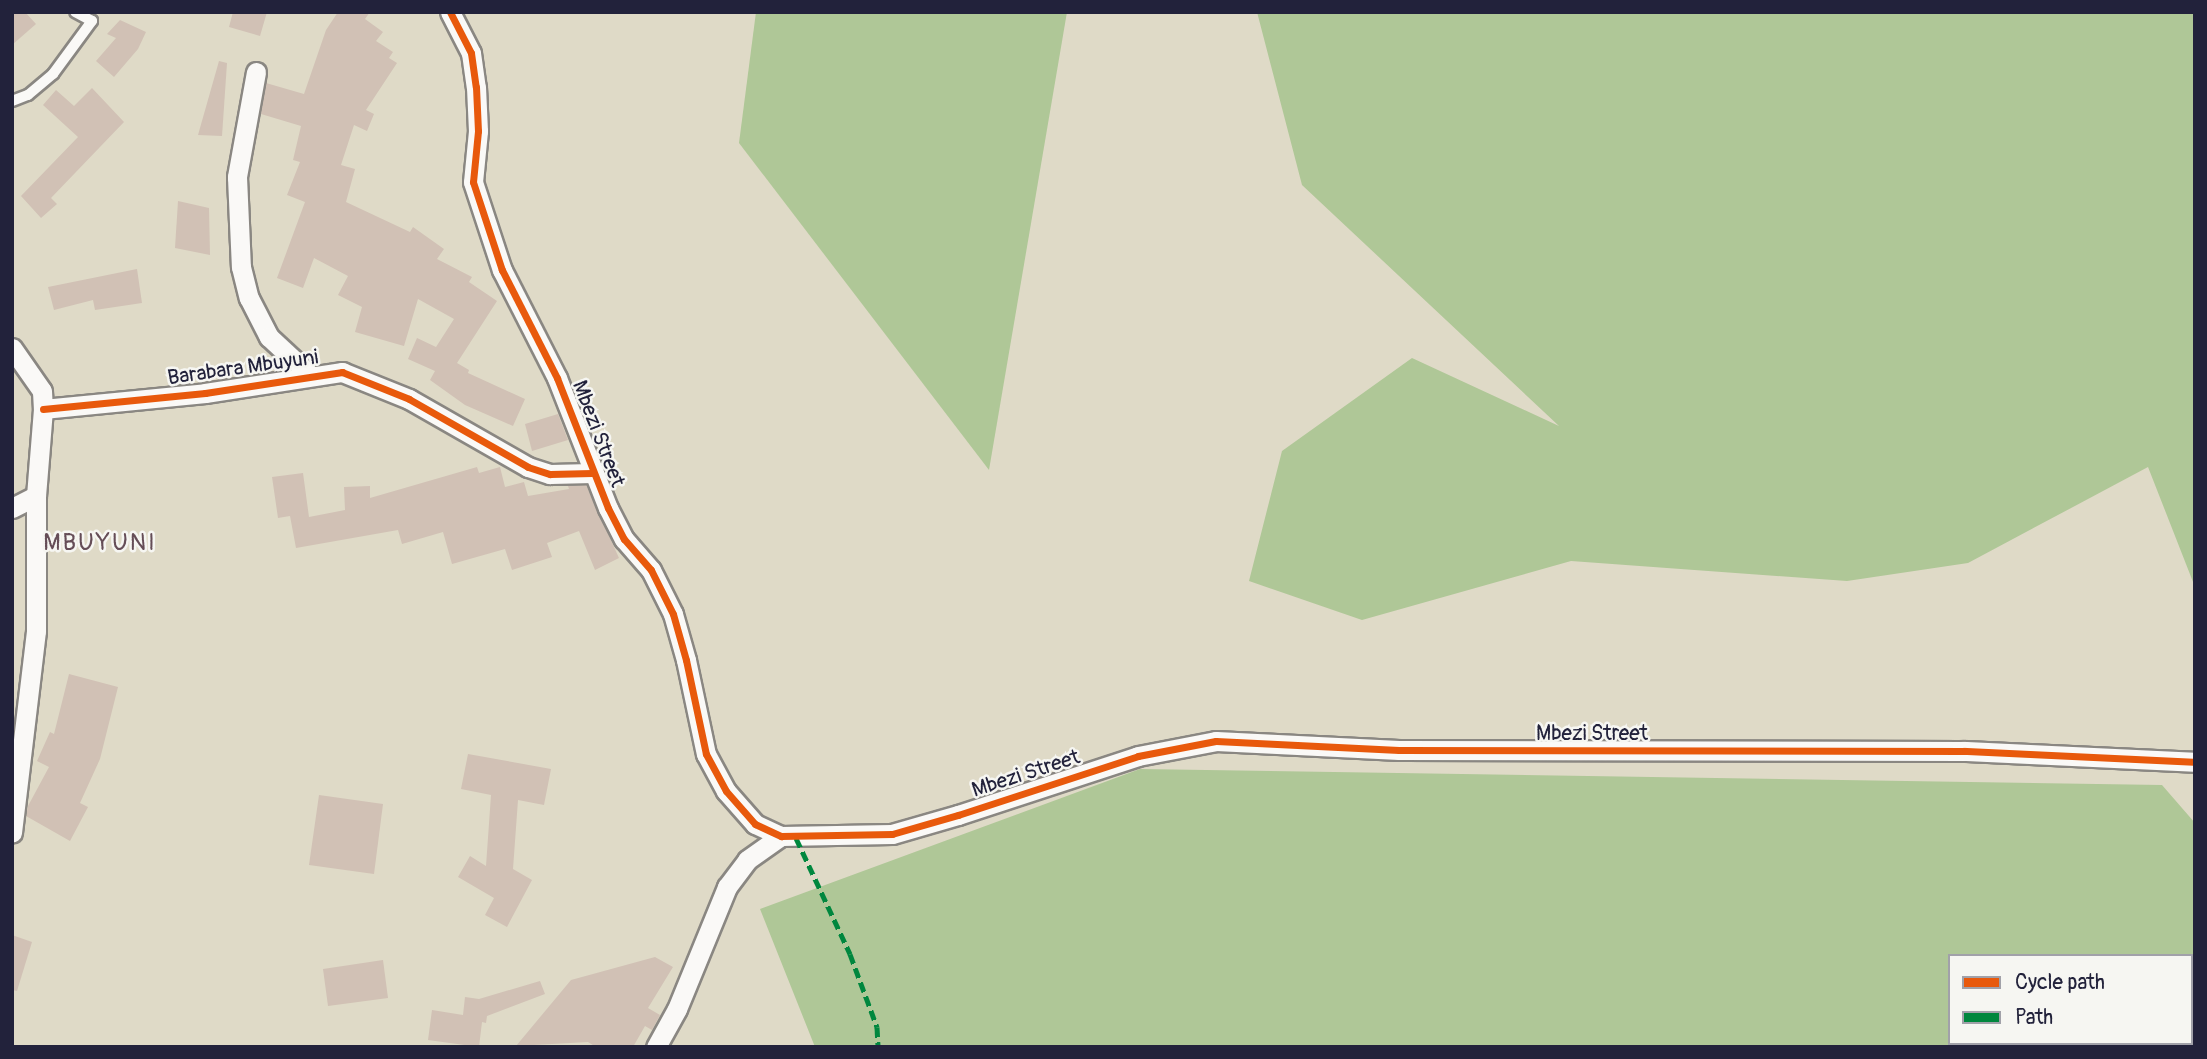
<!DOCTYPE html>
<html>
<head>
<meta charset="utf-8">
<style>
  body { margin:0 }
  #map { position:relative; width:2207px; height:1059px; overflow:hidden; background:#dfdac7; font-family:Pangolin,sans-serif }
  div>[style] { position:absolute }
  .forest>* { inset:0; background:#afc797 }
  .building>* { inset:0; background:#d1c1b5 }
  .roads { filter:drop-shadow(2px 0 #8a8782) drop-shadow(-2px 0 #8a8782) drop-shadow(0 2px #8a8782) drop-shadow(0 -2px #8a8782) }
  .service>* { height:10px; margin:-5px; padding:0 5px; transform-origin:5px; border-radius:5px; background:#faf9f7 }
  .minor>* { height:19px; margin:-9.5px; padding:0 9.5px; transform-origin:9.5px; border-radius:9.5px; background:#faf9f7 }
  .quiet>* { height:5px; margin-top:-2.5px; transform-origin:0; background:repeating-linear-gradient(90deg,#00873e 0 10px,transparent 0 15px) }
  .cycleway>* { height:7px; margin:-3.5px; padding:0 3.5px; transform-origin:3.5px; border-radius:3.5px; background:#e8590c }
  span { translate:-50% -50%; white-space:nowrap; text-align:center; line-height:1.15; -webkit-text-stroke:5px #f6f6f2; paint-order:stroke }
  .street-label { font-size:21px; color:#22223b }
  .quarter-label { font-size:24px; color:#654d57; letter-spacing:2px }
  .frame { position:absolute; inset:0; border:14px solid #22223b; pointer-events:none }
  .legend { position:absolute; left:1948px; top:954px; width:245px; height:91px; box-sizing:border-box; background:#f6f6f2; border:2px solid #a1a1a9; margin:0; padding:9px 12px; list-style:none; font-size:21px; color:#22223b }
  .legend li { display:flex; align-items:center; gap:14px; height:35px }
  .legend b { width:35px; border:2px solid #a1a1a9 }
</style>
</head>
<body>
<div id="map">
  <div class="forest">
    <div style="clip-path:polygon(756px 12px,1067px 12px,989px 470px,739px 143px)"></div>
    <div style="clip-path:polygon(1257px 12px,2195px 12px,2195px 587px,2148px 467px,1968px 563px,1847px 581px,1571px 561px,1362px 620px,1249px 581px,1282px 451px,1412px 358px,1559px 426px,1302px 185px)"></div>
    <div style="clip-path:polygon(evenodd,1140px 769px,2162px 785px,2195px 823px,2195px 1047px,815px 1047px,760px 909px,1140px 769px,1950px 956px,2191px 956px,2191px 1043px,1950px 1043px,1950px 956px)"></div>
  </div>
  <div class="building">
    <div style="clip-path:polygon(12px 12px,25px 12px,36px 24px,12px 45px)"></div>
    <div style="clip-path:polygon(233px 12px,267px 12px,260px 36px,229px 27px)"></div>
    <div style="clip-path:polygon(338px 12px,370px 12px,365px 19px,383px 32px,376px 41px,393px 52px,389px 58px,397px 63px,366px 110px,374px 114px,367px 131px,354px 125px,341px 165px,355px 169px,346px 202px,410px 232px,413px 227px,444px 249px,437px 259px,472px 277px,469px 282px,497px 301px,457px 363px,469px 370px,468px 373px,525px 399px,513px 426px,465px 405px,430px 380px,435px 371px,408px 359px,417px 338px,436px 347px,454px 319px,418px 299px,404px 346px,355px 332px,362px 307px,338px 295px,348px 276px,314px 258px,303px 288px,277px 278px,305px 202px,287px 195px,300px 162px,293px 160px,301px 126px,261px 114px,266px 83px,304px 94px,326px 30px)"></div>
    <div style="clip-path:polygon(120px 20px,146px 32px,138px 49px,114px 77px,96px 61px,116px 38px,107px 34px)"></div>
    <div style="clip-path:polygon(219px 61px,227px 63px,222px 136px,198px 135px)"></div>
    <div style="clip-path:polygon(92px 88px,124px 122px,51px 198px,57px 204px,41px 218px,21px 196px,78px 137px,43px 105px,56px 90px,74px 106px)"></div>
    <div style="clip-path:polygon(178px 201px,209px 208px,210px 255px,175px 248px)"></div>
    <div style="clip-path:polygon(137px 269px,142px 303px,95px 310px,93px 300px,54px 310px,48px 287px)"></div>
    <div style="clip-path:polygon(558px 414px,568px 440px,532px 451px,525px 424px)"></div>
    <div style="clip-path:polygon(477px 467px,479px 473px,500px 467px,505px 487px,524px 482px,528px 496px,569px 489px,568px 486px,586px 485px,619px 558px,595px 570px,579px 531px,547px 543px,552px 557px,512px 570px,505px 549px,452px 564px,443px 532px,402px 544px,398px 530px,296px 548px,290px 516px,278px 518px,272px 477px,303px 473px,309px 517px,345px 510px,344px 487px,370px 486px,370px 498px)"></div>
    <div style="clip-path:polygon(69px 674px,118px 687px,100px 759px,80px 803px,88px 807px,70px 841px,26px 816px,28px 806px,49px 767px,37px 761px,50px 732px,54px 734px)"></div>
    <div style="clip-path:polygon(468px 754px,551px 769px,544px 805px,518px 800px,513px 869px,532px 880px,507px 927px,485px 915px,494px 898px,458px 877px,470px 856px,486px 866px,491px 795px,461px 789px)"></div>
    <div style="clip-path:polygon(319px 795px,383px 804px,374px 874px,309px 865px)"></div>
    <div style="clip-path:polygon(12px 935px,32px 942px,17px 991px,12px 990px)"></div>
    <div style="clip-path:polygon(655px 957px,673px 967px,648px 1008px,660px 1015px,652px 1030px,645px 1026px,633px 1047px,596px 1047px,588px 1042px,516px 1046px,571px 980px)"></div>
    <div style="clip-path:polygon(383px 960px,388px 998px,328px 1006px,323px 969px)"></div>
    <div style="clip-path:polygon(540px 981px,545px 994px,487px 1016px,486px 1023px,482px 1022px,479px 1047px,428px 1040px,432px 1010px,463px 1015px,465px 997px,479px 999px)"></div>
  </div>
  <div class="roads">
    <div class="service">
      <div style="left:12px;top:101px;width:17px;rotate:-21deg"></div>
      <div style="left:28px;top:95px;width:33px;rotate:-40deg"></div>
      <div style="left:53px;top:74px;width:66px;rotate:-53.7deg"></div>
      <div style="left:92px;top:21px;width:19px;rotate:-152deg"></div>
    </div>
    <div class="minor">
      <div style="left:450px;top:12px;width:46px;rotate:62.9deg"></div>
      <div style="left:471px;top:53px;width:34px;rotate:82deg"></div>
      <div style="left:476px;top:87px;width:44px;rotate:87.4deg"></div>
      <div style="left:478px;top:131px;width:51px;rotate:95.6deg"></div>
      <div style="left:473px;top:182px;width:93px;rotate:71.8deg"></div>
      <div style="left:502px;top:270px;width:121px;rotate:63deg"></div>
      <div style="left:557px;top:378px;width:140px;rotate:68.6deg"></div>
      <div style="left:608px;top:508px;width:35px;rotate:63deg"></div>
      <div style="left:624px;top:539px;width:41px;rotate:48.9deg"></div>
      <div style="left:651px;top:570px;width:49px;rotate:63.4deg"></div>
      <div style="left:673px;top:614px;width:48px;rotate:74.2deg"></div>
      <div style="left:686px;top:660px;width:96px;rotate:78deg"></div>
      <div style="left:706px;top:754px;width:42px;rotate:61.6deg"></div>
      <div style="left:726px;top:791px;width:44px;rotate:48.7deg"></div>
      <div style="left:755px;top:824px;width:29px;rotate:25deg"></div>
      <div style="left:781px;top:836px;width:111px;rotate:-1deg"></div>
      <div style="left:892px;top:834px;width:69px;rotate:-16.1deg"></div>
      <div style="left:958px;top:815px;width:189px;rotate:-18.1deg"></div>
      <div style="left:1138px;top:756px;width:79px;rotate:-10.9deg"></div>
      <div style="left:1216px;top:741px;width:183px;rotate:2.8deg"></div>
      <div style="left:1399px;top:750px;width:566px;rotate:0.1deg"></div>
      <div style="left:1965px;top:751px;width:230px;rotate:2.7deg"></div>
      <div style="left:256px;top:72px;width:107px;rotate:100.3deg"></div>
      <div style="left:237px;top:177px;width:90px;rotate:87.5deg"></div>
      <div style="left:241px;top:267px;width:32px;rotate:76deg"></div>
      <div style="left:249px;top:298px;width:44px;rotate:62.9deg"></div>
      <div style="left:269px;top:337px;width:56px;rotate:42.8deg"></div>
      <div style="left:12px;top:348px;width:52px;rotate:55.1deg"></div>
      <div style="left:42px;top:391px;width:18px;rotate:87deg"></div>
      <div style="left:43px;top:409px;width:87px;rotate:94.6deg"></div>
      <div style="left:36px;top:496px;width:135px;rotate:90deg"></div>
      <div style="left:36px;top:631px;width:203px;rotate:96.8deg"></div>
      <div style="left:43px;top:409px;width:163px;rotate:-5.6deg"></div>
      <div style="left:205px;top:393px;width:139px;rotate:-8.7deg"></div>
      <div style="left:342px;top:372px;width:72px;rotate:21.9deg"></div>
      <div style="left:409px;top:399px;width:137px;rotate:29.7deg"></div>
      <div style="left:528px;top:467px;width:23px;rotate:18deg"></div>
      <div style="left:550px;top:474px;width:42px;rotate:-1.4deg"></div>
      <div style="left:12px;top:508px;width:27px;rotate:-27deg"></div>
      <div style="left:656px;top:1047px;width:43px;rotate:-61.1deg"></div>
      <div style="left:677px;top:1009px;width:132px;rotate:-67.7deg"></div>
      <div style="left:727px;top:887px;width:34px;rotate:-53deg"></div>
      <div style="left:747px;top:860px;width:42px;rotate:-35.2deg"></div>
    </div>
  </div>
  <div class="quiet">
    <div style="left:796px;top:838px;width:128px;rotate:65deg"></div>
    <div style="left:850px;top:954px;width:78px;rotate:69.7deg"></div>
    <div style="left:877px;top:1027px;width:20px;rotate:87deg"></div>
  </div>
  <div class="cycleway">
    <div style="left:450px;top:12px;width:46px;rotate:62.9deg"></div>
    <div style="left:471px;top:53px;width:34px;rotate:82deg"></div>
    <div style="left:476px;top:87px;width:44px;rotate:87.4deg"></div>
    <div style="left:478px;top:131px;width:51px;rotate:95.6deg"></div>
    <div style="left:473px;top:182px;width:93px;rotate:71.8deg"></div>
    <div style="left:502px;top:270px;width:121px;rotate:63deg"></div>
    <div style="left:557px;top:378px;width:140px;rotate:68.6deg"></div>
    <div style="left:608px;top:508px;width:35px;rotate:63deg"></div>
    <div style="left:624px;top:539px;width:41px;rotate:48.9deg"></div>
    <div style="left:651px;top:570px;width:49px;rotate:63.4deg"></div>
    <div style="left:673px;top:614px;width:48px;rotate:74.2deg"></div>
    <div style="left:686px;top:660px;width:96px;rotate:78deg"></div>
    <div style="left:706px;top:754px;width:42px;rotate:61.6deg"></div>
    <div style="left:726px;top:791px;width:44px;rotate:48.7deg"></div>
    <div style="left:755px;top:824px;width:29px;rotate:25deg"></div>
    <div style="left:781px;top:836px;width:111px;rotate:-1deg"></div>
    <div style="left:892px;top:834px;width:69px;rotate:-16.1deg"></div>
    <div style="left:958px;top:815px;width:189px;rotate:-18.1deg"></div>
    <div style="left:1138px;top:756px;width:79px;rotate:-10.9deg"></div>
    <div style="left:1216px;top:741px;width:183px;rotate:2.8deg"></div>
    <div style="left:1399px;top:750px;width:566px;rotate:0.1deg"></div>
    <div style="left:1965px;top:751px;width:230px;rotate:2.7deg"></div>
    <div style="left:43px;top:409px;width:163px;rotate:-5.6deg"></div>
    <div style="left:205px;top:393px;width:139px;rotate:-8.7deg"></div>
    <div style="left:342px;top:372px;width:72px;rotate:21.9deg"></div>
    <div style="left:409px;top:399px;width:137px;rotate:29.7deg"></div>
    <div style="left:528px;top:467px;width:23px;rotate:18deg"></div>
    <div style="left:550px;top:474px;width:42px;rotate:-1.4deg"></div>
  </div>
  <div class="street-label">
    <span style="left:243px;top:368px;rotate:-8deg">Barabara Mbuyuni</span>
    <span style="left:598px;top:434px;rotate:69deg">Mbezi Street</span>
    <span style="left:1592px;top:734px">Mbezi Street</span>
    <span style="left:1026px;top:774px;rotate:-18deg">Mbezi Street</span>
  </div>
  <div class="quarter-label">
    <span style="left:100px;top:543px">MBUYUNI</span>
  </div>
  <div class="frame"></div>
  <ul class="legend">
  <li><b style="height:9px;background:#e8590c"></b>Cycle path</li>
  <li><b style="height:9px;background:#00873e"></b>Path</li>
  </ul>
</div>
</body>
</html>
